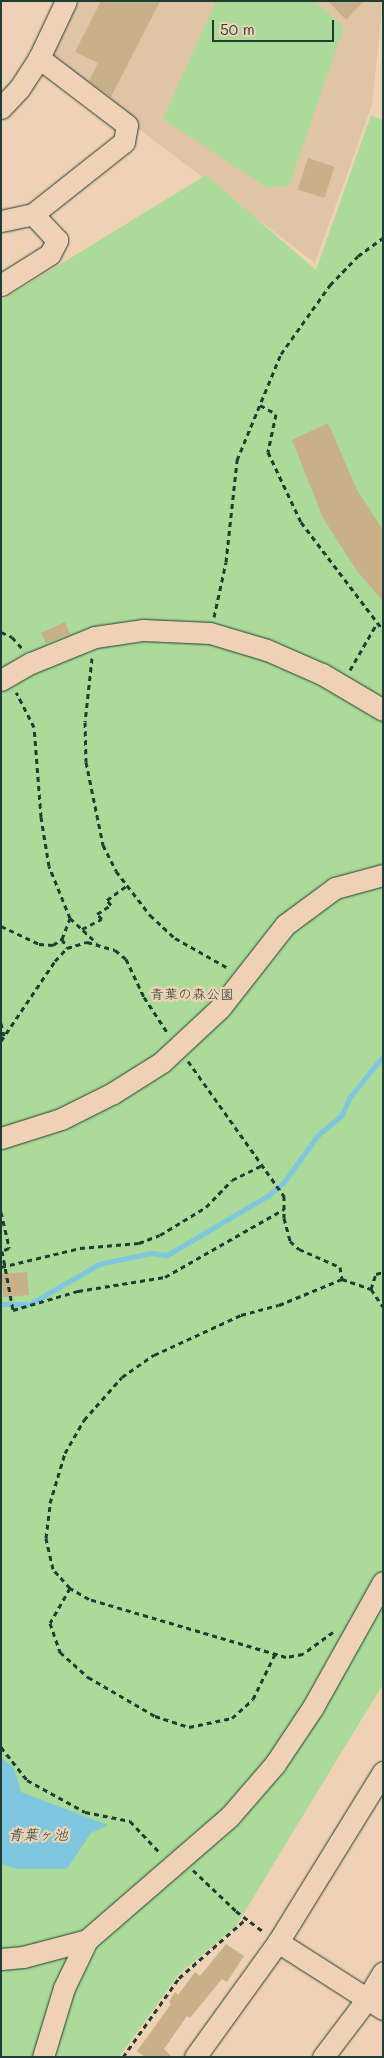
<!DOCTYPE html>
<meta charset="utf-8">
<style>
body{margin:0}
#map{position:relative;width:384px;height:2058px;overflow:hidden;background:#efd2b5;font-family:Mali,"Klee One",sans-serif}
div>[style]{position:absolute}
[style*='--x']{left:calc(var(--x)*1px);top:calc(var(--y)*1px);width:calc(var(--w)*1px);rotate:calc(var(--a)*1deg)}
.built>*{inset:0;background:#dfc5a6}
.green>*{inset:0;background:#abda99}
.water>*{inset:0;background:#7ec7df}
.stream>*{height:5px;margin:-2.5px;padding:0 2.5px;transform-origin:2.5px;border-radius:2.5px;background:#7ec7df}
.building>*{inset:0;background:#c8b088;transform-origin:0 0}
.path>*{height:3px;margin-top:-1.5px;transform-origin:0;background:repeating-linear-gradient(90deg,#1f3d34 0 5px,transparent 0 9px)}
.roads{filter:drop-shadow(0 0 1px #1f3d34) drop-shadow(0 0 1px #1f3d34)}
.minor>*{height:21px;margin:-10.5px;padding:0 10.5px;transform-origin:10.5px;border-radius:10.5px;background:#efd2b5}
span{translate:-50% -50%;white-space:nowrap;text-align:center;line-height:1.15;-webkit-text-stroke:4.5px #efd2b5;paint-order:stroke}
.park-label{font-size:14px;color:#264539}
.water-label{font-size:15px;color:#284b45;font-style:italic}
.frame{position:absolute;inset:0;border:2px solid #1f3d34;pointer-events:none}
.scale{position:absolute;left:212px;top:20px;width:122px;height:22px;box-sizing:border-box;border:2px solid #1f3d34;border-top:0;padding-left:6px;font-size:15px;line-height:18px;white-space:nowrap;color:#1f3d34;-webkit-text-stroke:4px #efd2b5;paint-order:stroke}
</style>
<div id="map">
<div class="built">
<i style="clip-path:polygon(80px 1px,383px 1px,372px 105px,315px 263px,127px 120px,52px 57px)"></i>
</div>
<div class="green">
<i style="clip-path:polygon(216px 1px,314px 1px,344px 27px,289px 186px,266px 187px,163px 119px)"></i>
<i style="clip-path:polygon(371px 115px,383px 120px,383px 1684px,236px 1926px,178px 1975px,119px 2057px,1px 2057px,1px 305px,2px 300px,206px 175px,316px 270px)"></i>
</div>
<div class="water">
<i style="clip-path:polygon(1px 1757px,14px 1768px,21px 1792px,108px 1825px,91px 1833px,67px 1869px,18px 1869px,1px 1864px)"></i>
</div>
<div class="stream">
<i style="--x:1;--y:1304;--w:29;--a:0"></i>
<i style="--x:30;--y:1304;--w:80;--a:-30.1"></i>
<i style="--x:99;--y:1264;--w:53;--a:-11.9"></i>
<i style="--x:151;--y:1253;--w:16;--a:7"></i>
<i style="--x:167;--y:1255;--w:118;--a:-30.5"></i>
<i style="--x:269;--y:1195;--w:20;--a:-41"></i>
<i style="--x:284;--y:1182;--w:58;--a:-54.1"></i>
<i style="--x:318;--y:1135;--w:30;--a:-40"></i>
<i style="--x:341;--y:1116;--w:21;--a:-65"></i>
<i style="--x:350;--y:1097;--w:53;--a:-51.2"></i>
</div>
<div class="building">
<i style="clip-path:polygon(101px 1px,160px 1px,111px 97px,89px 81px,98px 63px,75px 52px)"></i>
<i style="clip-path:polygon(328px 1px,364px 1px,346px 20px)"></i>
<i style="left:308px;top:158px;width:28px;height:33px;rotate:18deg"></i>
<i style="clip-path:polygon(328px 423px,357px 490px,383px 530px,383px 601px,357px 571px,323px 518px,292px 440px)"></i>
<i style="clip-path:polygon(65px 622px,70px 634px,46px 643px,41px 633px)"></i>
<i style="left:27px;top:1272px;width:23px;height:26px;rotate:85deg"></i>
<i style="clip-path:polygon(226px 1944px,244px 1956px,227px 1982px,222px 1979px,190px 2018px,187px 2016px,164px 2049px,172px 2057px,145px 2057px,137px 2051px,171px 2004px,169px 2002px,175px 1992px,178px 1995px,195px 1972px,200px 1976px)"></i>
</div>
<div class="path">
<i style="--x:260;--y:405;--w:18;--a:29"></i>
<i style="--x:276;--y:414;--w:39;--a:102"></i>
<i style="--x:268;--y:452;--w:77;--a:64.8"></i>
<i style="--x:301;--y:522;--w:136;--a:52.8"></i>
<i style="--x:214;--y:617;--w:56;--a:-77.7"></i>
<i style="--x:226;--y:562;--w:103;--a:-83.8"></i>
<i style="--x:237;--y:460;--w:115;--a:-67.5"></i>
<i style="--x:281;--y:354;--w:85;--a:-54.6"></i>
<i style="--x:330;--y:285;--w:40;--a:-46"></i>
<i style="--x:358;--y:256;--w:31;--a:-36"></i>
<i style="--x:1;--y:632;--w:12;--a:24"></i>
<i style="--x:12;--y:637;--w:15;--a:48"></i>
<i style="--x:92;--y:658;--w:64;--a:96.2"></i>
<i style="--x:85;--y:722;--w:40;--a:88.6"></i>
<i style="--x:86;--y:762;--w:85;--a:78.4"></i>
<i style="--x:103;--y:845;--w:29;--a:63"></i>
<i style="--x:116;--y:871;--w:56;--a:52.3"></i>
<i style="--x:150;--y:915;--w:34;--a:43"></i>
<i style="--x:175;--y:938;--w:61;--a:29.5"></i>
<i style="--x:350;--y:670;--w:54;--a:-60.1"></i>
<i style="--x:70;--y:918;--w:37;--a:43"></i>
<i style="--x:1;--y:926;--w:42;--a:25.3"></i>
<i style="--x:39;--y:944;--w:14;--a:4"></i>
<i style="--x:53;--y:945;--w:11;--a:-34"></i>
<i style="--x:62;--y:939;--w:22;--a:-69"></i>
<i style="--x:70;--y:918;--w:56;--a:-112"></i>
<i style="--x:49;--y:866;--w:50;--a:-99.3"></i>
<i style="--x:41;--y:817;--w:90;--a:-94.4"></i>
<i style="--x:34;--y:727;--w:39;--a:-117"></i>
<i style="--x:82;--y:929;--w:22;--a:-27"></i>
<i style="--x:102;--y:919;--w:7;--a:-135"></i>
<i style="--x:97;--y:914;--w:17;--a:-33"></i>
<i style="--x:111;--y:905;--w:6;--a:-129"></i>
<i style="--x:107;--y:900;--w:24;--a:-36"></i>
<i style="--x:62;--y:939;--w:10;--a:61"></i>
<i style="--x:1;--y:1023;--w:13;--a:77"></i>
<i style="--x:1;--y:1041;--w:97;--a:-56"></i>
<i style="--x:55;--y:961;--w:18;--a:-47"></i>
<i style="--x:67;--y:948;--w:21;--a:-17"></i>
<i style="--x:87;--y:942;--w:29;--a:16"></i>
<i style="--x:115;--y:950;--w:14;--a:39"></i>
<i style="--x:126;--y:959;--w:42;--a:64.7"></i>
<i style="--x:144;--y:997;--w:42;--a:56.7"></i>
<i style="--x:188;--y:1061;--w:166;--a:54.6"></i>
<i style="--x:284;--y:1196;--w:22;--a:90"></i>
<i style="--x:284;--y:1218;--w:24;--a:75"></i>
<i style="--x:290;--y:1241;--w:12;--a:42"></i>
<i style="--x:299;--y:1249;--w:45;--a:23.7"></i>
<i style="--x:340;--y:1267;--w:12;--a:81"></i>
<i style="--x:1;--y:1212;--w:37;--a:77"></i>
<i style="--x:9;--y:1248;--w:8;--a:157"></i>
<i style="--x:2;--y:1251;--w:60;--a:79.4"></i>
<i style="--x:13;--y:1310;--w:68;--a:-16.3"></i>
<i style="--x:78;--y:1291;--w:88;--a:-9.1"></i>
<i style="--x:165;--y:1277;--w:137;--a:-29.7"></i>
<i style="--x:1;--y:1267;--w:81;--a:-13.5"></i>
<i style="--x:80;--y:1248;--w:59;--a:-4.8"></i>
<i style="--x:139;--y:1243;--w:22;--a:-21"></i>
<i style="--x:160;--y:1235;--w:54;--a:-31.3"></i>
<i style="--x:206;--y:1207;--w:37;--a:-46"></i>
<i style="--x:232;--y:1180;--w:32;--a:-26"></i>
<i style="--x:371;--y:1289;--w:16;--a:-72"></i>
<i style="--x:376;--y:1274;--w:7;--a:-16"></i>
<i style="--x:70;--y:1588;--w:40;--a:119.7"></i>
<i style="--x:50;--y:1623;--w:31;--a:71"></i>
<i style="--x:60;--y:1652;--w:38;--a:42"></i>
<i style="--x:88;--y:1677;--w:78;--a:30.2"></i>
<i style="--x:155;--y:1716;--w:36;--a:18"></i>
<i style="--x:189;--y:1727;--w:44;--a:-11.8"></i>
<i style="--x:232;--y:1718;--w:28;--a:-42"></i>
<i style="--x:253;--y:1699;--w:50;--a:-63.9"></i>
<i style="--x:333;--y:1632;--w:37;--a:144"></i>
<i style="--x:303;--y:1654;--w:17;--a:170"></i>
<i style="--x:286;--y:1657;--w:205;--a:-163.6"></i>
<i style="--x:89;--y:1599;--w:22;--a:-150"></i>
<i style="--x:70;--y:1588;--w:25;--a:-132"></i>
<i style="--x:53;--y:1569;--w:32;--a:-103"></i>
<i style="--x:46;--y:1538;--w:35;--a:-83"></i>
<i style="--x:50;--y:1503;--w:52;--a:-73.3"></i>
<i style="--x:65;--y:1453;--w:38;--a:-60"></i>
<i style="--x:84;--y:1420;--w:57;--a:-48.5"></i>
<i style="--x:122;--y:1377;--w:39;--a:-35"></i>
<i style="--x:154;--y:1355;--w:96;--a:-24.7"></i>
<i style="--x:241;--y:1315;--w:39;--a:-15"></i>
<i style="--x:279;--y:1305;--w:68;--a:-22.4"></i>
<i style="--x:342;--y:1279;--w:31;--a:19"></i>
<i style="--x:371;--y:1289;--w:22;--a:56"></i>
<i style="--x:1;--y:1747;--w:42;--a:51.8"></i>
<i style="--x:27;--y:1780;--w:66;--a:28.9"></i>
<i style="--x:85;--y:1812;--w:46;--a:11.3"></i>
<i style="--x:130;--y:1821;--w:45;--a:46.8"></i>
<i style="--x:193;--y:1870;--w:59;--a:43.6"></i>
<i style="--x:236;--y:1911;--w:34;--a:37"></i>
<i style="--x:123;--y:2057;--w:97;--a:-54.7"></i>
<i style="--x:179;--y:1978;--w:89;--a:-41.4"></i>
</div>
<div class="roads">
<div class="minor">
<i style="--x:1;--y:108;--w:26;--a:-47"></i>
<i style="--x:19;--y:89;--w:37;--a:-57"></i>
<i style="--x:39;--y:58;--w:63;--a:-64.7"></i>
<i style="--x:1;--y:221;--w:33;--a:-12"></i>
<i style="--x:33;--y:214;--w:116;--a:-38.4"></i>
<i style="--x:124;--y:142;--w:17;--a:-80"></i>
<i style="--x:127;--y:125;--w:111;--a:-142.7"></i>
<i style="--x:1;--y:285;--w:58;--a:-32.3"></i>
<i style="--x:50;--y:254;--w:16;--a:-63"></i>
<i style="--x:57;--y:240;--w:35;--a:-133"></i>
<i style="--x:1;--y:680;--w:34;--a:-30"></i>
<i style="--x:31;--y:663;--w:69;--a:-22.1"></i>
<i style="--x:95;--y:637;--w:49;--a:-8.3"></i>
<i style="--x:143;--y:630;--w:67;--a:2.6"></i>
<i style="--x:210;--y:633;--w:59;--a:16.6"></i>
<i style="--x:267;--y:650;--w:60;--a:23.6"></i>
<i style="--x:322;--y:674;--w:71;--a:30.5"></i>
<i style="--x:1;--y:1138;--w:63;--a:-17.6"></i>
<i style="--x:61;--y:1119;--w:58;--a:-26.6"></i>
<i style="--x:113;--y:1093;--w:58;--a:-32.3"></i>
<i style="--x:162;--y:1062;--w:79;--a:-43"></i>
<i style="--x:220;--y:1008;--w:105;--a:-51.9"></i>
<i style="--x:285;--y:925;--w:62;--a:-36.5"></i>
<i style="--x:335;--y:888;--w:50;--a:-15.2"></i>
<i style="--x:278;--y:1942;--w:125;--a:32.5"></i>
<i style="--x:1;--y:1959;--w:22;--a:-5"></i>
<i style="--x:23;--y:1957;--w:66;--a:-14.9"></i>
<i style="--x:87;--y:1940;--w:189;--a:-40.9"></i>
<i style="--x:230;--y:1816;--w:69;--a:-49.1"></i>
<i style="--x:275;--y:1764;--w:69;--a:-56.3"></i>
<i style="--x:313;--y:1707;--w:143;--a:-60.8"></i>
<i style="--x:43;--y:2057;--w:72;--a:-73.1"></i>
<i style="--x:64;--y:1988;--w:53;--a:-64.4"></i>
<i style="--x:195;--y:2057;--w:142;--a:-54.2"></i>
<i style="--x:278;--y:1942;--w:200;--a:-58.3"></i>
<i style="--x:323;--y:2057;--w:73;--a:-52.8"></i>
<i style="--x:367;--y:1999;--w:31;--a:-59"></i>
</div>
</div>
<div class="park-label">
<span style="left:192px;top:994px">青葉の森公園</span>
</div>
<div class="water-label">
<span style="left:38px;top:1835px">青葉ヶ池</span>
</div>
<div class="frame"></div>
<div class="scale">50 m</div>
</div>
